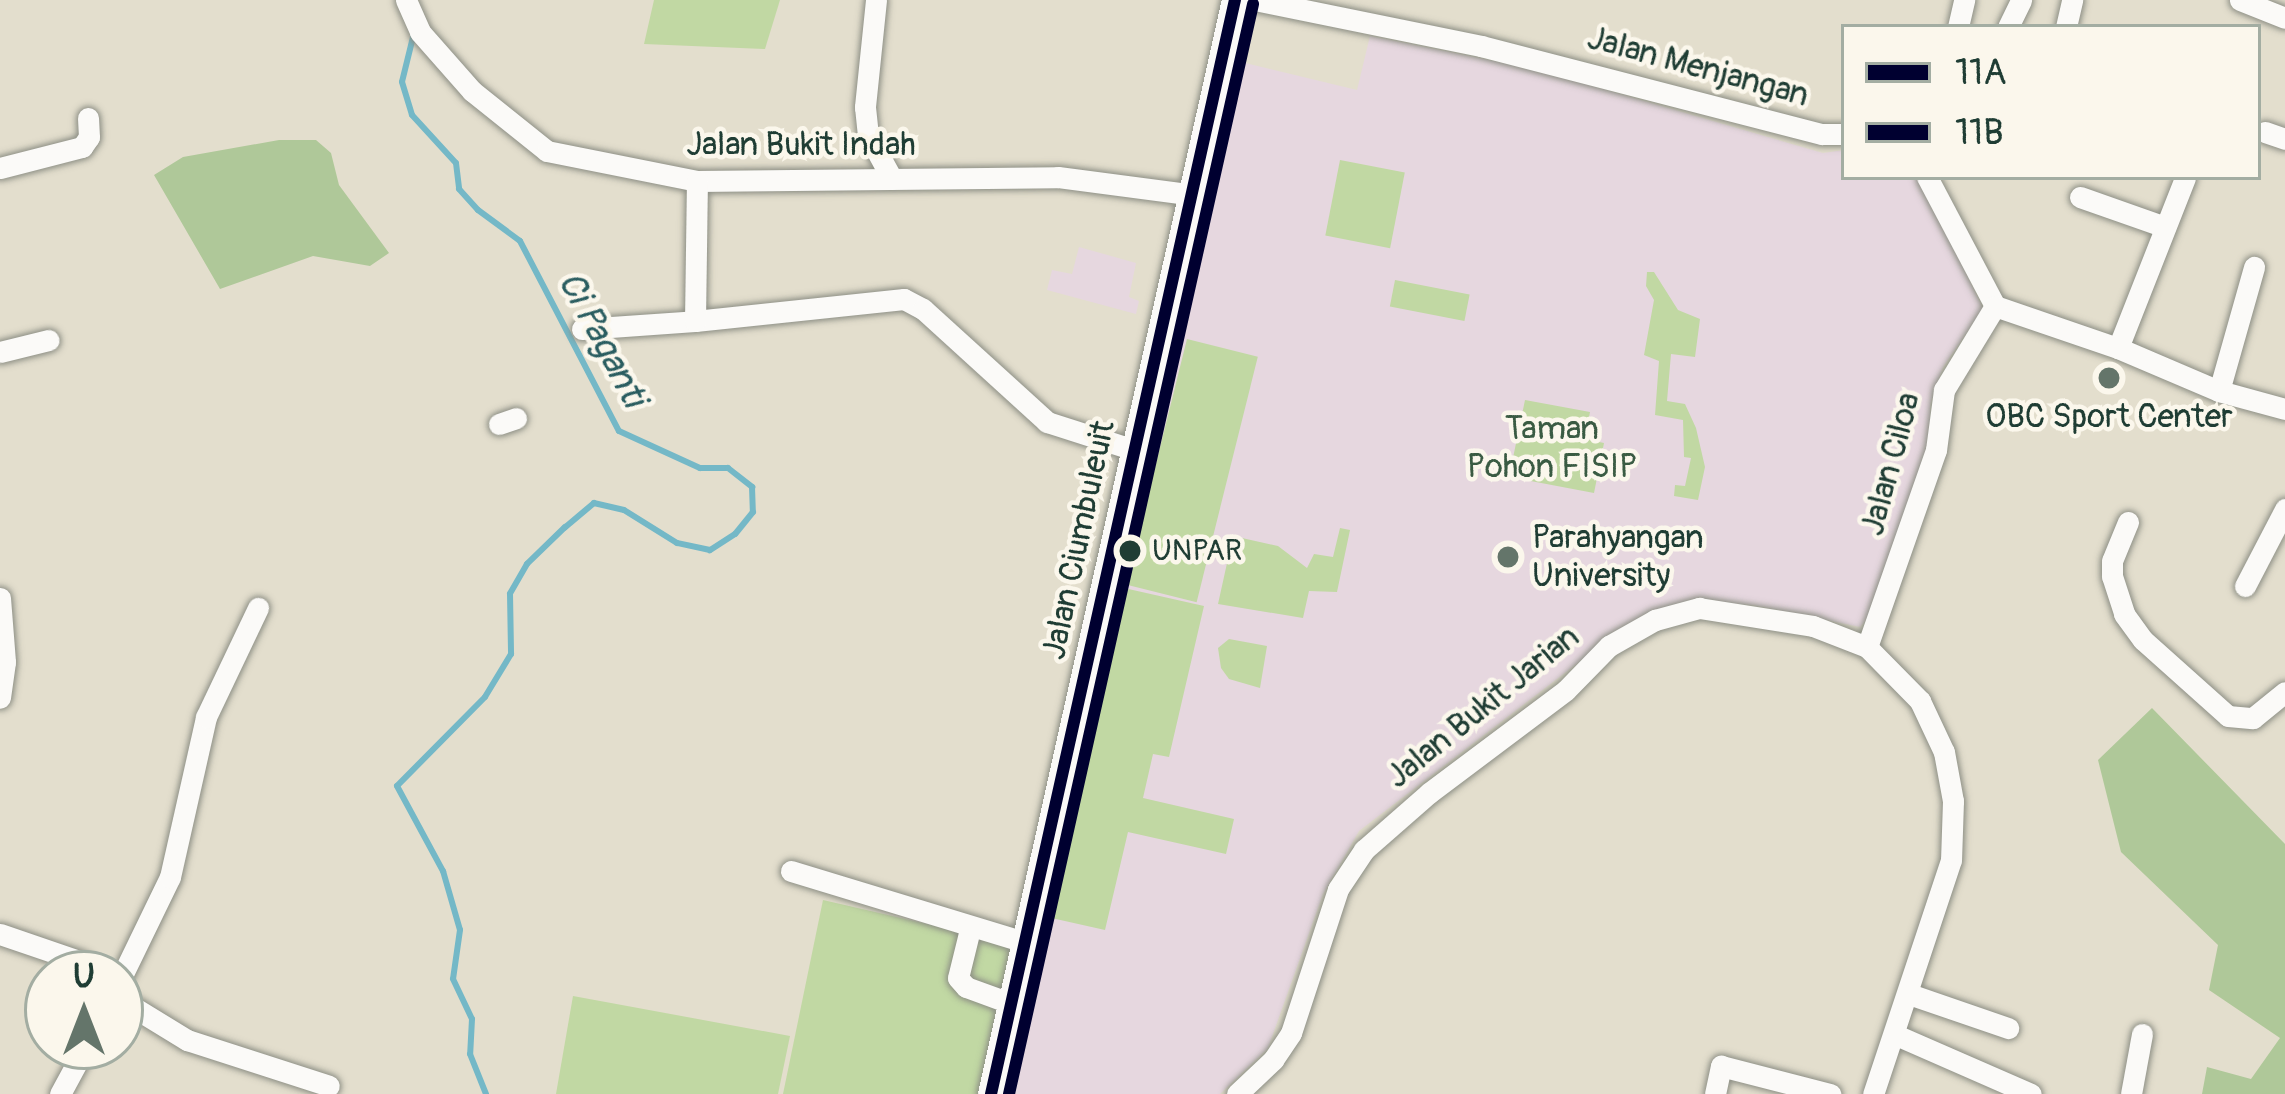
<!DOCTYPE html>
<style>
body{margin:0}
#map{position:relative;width:2285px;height:1094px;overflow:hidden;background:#e3decd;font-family:Pangolin,sans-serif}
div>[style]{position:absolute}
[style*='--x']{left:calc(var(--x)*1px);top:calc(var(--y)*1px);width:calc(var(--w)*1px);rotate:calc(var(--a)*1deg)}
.built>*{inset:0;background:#e6d7df}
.green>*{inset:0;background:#c1d8a3;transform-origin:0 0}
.forest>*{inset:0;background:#afc899}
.stream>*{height:6px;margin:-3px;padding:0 3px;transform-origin:3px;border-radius:3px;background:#74b8c7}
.roads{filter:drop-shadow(0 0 3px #8d8f85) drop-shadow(0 0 3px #8d8f85)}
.minor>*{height:21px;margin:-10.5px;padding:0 10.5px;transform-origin:10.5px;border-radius:10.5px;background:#fbfaf8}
.major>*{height:27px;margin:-13.5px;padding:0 13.5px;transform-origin:13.5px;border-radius:13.5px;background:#fbfaf8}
.bus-1>*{height:12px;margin:-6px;padding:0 6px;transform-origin:6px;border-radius:6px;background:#000030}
.bus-2>*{height:12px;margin:-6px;padding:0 6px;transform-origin:6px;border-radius:6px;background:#000030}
.dots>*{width:33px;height:33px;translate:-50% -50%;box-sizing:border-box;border:6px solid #fbf7ec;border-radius:50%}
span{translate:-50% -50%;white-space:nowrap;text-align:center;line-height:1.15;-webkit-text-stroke:9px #fbf7ec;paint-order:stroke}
.bus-label{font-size:30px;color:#1f3d34}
.left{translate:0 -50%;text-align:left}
.street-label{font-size:33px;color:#1f3d34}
.poi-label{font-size:33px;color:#1f3d34}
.park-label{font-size:33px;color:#3a5b43}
.water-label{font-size:36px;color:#2a5d60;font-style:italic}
.legend{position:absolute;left:1841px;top:24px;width:420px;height:156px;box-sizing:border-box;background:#fbf7ec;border:3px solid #a3ada2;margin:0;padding:15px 21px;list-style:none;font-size:36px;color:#1f3d34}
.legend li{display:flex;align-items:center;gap:24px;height:60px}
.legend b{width:60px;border:3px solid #a3ada2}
.north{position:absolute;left:24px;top:950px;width:120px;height:120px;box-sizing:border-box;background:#fbf7ec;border:3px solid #a3ada2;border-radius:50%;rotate:0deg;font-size:33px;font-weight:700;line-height:48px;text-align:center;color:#1f3d34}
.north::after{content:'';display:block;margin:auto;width:42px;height:54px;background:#64756a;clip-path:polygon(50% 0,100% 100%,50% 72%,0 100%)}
</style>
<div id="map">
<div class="built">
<i style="clip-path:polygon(1370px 36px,1534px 69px,1823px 153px,1844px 150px,1844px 177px,1921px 177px,1983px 309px,1943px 367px,1930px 404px,1930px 448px,1872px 613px,1860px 627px,1754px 605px,1692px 602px,1609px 639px,1359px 831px,1323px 894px,1268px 1048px,1220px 1094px,997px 1094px,1237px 61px,1357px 90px)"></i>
<i style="clip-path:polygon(1079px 247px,1136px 263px,1129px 297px,1139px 301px,1136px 314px,1047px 290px,1052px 270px,1072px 274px)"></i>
</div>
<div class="green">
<i style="clip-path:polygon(654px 0,780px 0,765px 49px,644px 44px)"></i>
<i style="left:1340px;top:160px;width:66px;height:77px;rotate:11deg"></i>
<i style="clip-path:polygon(1647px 272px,1654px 272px,1678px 310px,1700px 319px,1695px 357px,1671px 354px,1667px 401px,1685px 404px,1696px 428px,1705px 467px,1698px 500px,1674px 496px,1675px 485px,1685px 486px,1691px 458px,1684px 457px,1683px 420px,1655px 415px,1659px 361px,1644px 355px,1654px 300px,1646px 286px)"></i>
<i style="left:1395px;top:280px;width:76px;height:27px;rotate:11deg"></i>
<i style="left:1187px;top:339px;width:73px;height:253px;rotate:14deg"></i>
<i style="clip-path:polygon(1525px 400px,1590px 412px,1585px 439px,1604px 443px,1594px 493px,1509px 477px)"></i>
<i style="clip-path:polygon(1340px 528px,1350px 530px,1337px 592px,1309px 591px,1303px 618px,1218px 604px,1233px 536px,1278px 546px,1307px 568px,1314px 554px,1333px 557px)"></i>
<i style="clip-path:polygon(1124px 588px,1204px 606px,1169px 757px,1153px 754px,1143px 798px,1234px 819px,1226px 854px,1128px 832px,1105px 930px,1047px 917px)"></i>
<i style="clip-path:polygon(1229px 639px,1267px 646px,1260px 688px,1229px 679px,1221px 668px,1218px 648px)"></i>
<i style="clip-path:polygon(823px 900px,1018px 945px,986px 1094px,783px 1094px)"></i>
<i style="clip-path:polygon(573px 996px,790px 1036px,778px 1094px,556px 1094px)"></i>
</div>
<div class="forest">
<i style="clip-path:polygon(279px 140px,316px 140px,331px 153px,339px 185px,389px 253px,370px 266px,313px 256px,220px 289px,154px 175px,183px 157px)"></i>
<i style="clip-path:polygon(2152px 708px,2285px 844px,2285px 1094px,2202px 1094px,2207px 1067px,2251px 1079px,2280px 1038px,2209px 990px,2218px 945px,2121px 852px,2098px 760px)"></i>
</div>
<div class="stream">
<i style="--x:414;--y:33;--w:50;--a:103.8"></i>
<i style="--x:402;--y:82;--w:34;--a:73"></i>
<i style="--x:412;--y:115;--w:65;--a:47.5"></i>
<i style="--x:456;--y:163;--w:26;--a:83"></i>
<i style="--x:459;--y:189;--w:28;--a:48"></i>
<i style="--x:478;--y:210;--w:52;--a:36.4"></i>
<i style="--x:520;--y:241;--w:214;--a:62.5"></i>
<i style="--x:619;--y:431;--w:89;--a:24.6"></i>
<i style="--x:700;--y:468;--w:28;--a:0"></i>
<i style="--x:728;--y:468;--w:31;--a:38"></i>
<i style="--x:752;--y:487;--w:25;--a:88"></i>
<i style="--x:753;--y:512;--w:28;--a:129"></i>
<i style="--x:735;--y:534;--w:30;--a:147"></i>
<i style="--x:710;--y:550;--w:34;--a:-168"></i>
<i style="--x:677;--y:543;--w:62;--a:-148.1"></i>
<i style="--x:624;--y:510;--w:31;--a:-167"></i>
<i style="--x:594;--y:503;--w:38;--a:140"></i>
<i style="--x:565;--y:527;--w:53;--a:135.8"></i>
<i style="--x:527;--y:564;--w:34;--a:120"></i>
<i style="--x:510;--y:594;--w:60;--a:89"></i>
<i style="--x:511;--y:654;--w:50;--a:121.2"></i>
<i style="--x:485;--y:697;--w:125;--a:134.7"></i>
<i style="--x:397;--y:786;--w:97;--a:61.6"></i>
<i style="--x:443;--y:871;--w:61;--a:73.9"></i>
<i style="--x:460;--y:930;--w:49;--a:98.1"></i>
<i style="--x:453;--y:979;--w:44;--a:64.6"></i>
<i style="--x:472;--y:1019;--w:35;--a:93"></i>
<i style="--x:470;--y:1054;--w:43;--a:68.2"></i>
</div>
<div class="roads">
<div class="minor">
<i style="--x:406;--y:0;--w:35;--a:66"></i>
<i style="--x:420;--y:32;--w:79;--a:48.6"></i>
<i style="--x:472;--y:91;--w:96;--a:38.7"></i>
<i style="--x:547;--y:151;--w:153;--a:11.3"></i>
<i style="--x:697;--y:181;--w:361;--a:-0.6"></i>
<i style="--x:1058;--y:177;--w:138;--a:7.5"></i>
<i style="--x:876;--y:0;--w:108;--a:95.9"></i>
<i style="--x:865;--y:107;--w:28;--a:84"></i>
<i style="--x:868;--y:135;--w:50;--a:61.4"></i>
<i style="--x:1255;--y:0;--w:231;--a:11.5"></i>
<i style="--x:1481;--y:46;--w:352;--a:14.5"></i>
<i style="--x:1822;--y:134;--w:22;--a:0"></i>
<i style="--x:2240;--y:0;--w:48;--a:21.8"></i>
<i style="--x:1958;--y:27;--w:28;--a:-77"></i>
<i style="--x:2008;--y:27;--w:30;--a:-64"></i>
<i style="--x:2066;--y:27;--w:28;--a:-77"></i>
<i style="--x:2265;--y:132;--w:21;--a:19"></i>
<i style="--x:0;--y:168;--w:85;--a:-14.4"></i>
<i style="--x:82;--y:147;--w:12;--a:-55"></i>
<i style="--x:89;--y:137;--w:19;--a:-93"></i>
<i style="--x:1927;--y:177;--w:146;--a:62.2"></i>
<i style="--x:1995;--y:306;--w:130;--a:18.9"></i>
<i style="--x:2118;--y:348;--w:110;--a:23.1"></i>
<i style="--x:2219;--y:391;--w:68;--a:15.3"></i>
<i style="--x:2080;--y:197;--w:90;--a:19.4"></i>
<i style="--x:695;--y:321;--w:210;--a:-6"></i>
<i style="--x:904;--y:299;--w:21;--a:28"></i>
<i style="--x:923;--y:309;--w:168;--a:42.3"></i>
<i style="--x:1047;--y:422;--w:92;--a:17.7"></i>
<i style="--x:582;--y:329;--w:113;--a:-4"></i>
<i style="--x:695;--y:321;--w:140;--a:-89.2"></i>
<i style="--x:2118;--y:348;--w:183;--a:-68.5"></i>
<i style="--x:0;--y:352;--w:50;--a:-13.8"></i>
<i style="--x:2219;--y:391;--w:129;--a:-74.2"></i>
<i style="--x:499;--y:424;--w:18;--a:-19"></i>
<i style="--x:2128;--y:522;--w:42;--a:112.3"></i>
<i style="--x:2112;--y:561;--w:15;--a:90"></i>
<i style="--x:2112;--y:576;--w:40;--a:72"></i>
<i style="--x:2124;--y:614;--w:32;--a:54"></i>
<i style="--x:2143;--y:640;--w:114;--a:41.8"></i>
<i style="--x:2228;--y:716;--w:25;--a:5"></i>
<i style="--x:2253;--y:718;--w:41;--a:-39.1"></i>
<i style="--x:2245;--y:586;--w:87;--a:-62.5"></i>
<i style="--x:0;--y:598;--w:64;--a:85.5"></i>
<i style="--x:5;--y:662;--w:36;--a:98"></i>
<i style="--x:1867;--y:647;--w:209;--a:-70.7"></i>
<i style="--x:1936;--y:450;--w:61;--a:-82.4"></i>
<i style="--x:1944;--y:390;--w:98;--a:-58.7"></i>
<i style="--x:791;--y:871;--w:244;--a:16.9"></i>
<i style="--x:970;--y:929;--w:50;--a:103.8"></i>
<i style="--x:958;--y:978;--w:12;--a:48"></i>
<i style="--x:966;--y:987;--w:47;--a:20"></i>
<i style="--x:0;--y:934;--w:87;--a:18.9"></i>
<i style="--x:120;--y:980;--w:114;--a:-64.1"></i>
<i style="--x:170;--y:877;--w:164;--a:-77.3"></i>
<i style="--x:206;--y:717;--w:121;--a:-64.5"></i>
<i style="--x:1909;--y:994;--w:105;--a:19"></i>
<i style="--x:120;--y:999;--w:79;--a:31.5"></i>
<i style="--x:187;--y:1040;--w:149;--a:17.9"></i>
<i style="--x:1896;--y:1035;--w:147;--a:23.6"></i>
<i style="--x:60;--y:1094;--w:55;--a:-61.6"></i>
<i style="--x:1237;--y:1094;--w:50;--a:-43.4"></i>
<i style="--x:1273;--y:1060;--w:32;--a:-56"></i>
<i style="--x:1291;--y:1033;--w:151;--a:-71.9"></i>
<i style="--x:1338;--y:889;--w:47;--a:-56.3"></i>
<i style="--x:1364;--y:850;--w:86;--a:-41.2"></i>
<i style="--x:1429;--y:793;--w:171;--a:-36.9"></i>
<i style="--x:1566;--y:690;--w:62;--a:-45.7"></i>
<i style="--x:1609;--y:646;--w:53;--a:-29.5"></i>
<i style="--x:1655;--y:620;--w:46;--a:-15.3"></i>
<i style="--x:1699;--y:608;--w:115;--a:9"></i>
<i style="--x:1813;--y:626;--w:58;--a:21.3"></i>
<i style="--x:1867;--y:647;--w:76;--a:45.5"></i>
<i style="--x:1920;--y:701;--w:56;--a:64.8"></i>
<i style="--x:1944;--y:752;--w:50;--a:79.6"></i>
<i style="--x:1953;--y:801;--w:59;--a:91.9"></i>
<i style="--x:1951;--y:860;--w:247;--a:108.4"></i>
<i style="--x:1715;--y:1094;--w:29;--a:-78"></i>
<i style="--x:1721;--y:1066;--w:113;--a:14.4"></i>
<i style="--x:2131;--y:1094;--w:61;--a:-79.6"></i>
</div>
<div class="major">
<i style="--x:991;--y:1094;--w:1121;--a:-77.43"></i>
</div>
</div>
<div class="bus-1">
<i style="--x:991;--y:1094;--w:1121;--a:-77.43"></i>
</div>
<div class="bus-2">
<i style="--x:1009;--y:1094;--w:1117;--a:-77.38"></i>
</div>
<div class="dots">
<i style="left:2109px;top:378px;background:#64756a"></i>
<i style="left:1130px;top:551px;background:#1f3d34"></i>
<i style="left:1508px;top:557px;background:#64756a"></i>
</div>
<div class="bus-label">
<span class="left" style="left:1152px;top:551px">UNPAR</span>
</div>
<div class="street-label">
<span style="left:1698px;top:67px;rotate:15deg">Jalan Menjangan</span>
<span style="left:801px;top:145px">Jalan Bukit Indah</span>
<span style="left:1891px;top:464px;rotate:-75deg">Jalan Ciloa</span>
<span style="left:1079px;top:540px;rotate:-78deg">Jalan Ciumbuleuit</span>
<span style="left:1483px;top:707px;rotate:-39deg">Jalan Bukit Jarian</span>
</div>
<div class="poi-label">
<span style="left:2109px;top:417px">OBC Sport Center</span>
<span class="left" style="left:1532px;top:557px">Parahyangan<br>University</span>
</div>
<div class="park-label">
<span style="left:1552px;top:448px">Taman<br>Pohon FISIP</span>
</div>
<div class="water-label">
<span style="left:602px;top:339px;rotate:62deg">Ci Paganti</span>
</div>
<ul class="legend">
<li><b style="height:15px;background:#000030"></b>11A</li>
<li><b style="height:15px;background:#000030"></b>11B</li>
</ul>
<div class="north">U</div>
</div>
